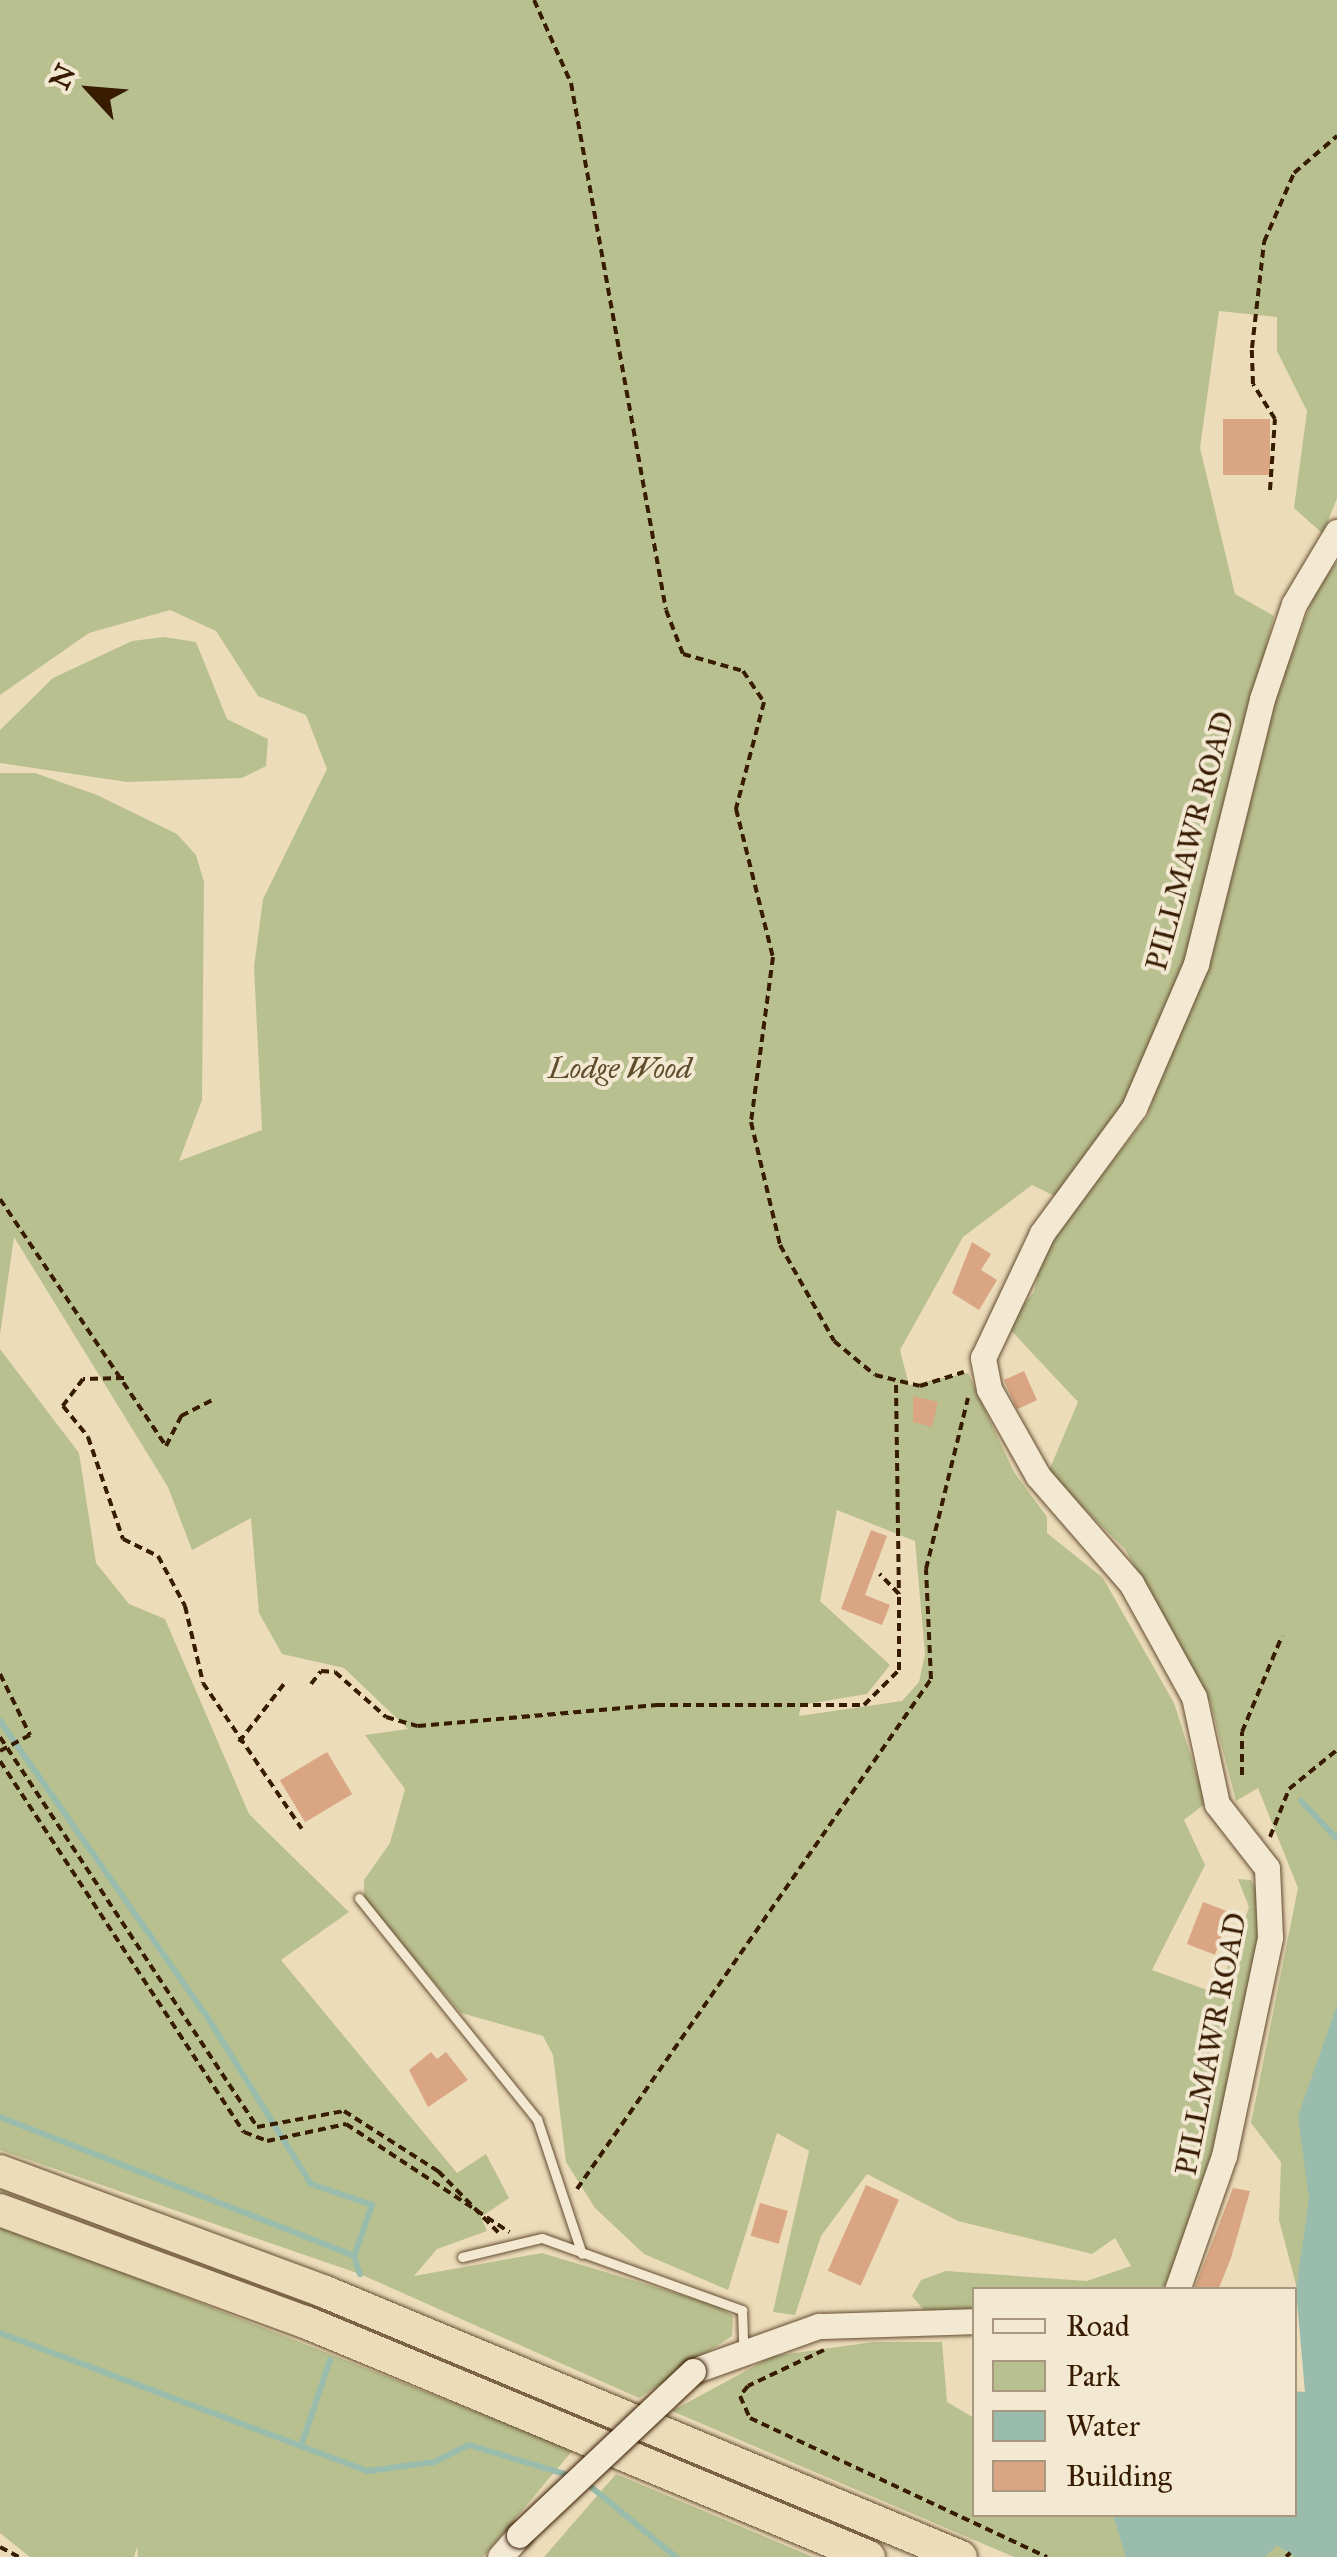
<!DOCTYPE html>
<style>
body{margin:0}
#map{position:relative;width:1337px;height:2557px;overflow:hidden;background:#ecdcba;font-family:"IM FELL Great Primer",serif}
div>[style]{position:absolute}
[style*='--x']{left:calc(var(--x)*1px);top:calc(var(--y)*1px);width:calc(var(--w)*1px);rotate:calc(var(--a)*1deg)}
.green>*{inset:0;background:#b9c08f}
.water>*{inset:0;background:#99bcac}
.stream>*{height:6px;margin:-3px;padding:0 3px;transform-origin:3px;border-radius:3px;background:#99bcac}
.building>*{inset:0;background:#d9a582;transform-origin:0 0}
.path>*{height:4px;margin-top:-2px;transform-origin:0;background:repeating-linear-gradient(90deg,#381c02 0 8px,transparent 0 13px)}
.roads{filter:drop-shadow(0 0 2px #654c30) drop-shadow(0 0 2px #654c30)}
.lane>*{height:9px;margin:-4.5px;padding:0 4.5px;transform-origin:4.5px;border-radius:4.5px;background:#f3e8d2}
.secondary>*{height:25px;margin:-12.5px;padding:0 12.5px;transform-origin:12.5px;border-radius:12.5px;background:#f3e8d2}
.highway>*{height:32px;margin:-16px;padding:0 16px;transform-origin:16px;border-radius:16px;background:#ecdcba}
.bridges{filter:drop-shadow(0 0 2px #381c02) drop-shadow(0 0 2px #381c02)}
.secondary-bridge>*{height:25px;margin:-12.5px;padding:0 12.5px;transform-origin:12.5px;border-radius:12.5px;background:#f3e8d2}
span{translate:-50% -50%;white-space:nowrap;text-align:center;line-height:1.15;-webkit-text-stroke:8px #f3e8d2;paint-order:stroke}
.street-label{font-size:30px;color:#381c02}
.park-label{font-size:30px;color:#5f4d2c;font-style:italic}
.legend{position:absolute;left:972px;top:2287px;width:325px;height:230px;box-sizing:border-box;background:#f3e8d2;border:2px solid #a8967f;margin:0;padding:12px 18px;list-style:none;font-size:30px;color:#381c02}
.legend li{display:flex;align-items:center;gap:20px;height:50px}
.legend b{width:50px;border:2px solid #a8967f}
.north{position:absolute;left:40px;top:40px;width:100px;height:100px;-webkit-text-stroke:8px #f3e8d2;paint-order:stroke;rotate:296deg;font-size:28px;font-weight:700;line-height:40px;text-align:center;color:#381c02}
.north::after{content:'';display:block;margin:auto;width:35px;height:45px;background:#381c02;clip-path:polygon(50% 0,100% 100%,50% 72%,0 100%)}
</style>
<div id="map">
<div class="green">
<i style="clip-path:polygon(evenodd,0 0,1337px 0,1337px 498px,1323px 534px,1294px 508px,1307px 411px,1277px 351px,1277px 317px,1219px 311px,1200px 448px,1235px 594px,1274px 616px,1183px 970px,1118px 1116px,1059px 1198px,1032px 1185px,963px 1237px,900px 1350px,909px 1385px,968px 1373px,1014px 1472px,1047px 1517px,1047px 1533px,1103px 1578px,1174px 1703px,1206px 1803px,1184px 1820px,1205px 1865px,1152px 1970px,1218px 1994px,1249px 1907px,1238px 1879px,1251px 1880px,1265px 1906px,1201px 2208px,1163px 2289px,974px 2290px,974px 2314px,929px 2316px,912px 2296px,921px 2280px,946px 2271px,1087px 2281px,1131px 2266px,1115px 2238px,1092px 2254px,958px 2221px,867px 2174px,821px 2236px,795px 2315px,773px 2312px,809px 2151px,777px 2133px,728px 2290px,644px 2254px,595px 2208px,566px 2162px,553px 2055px,543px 2036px,461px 2013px,364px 1900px,364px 1880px,390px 1843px,405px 1789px,365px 1735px,408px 1729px,344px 1668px,282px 1654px,259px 1613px,251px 1518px,192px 1550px,168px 1487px,14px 1237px,0 1335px,0 773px,35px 773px,97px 795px,177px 834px,196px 855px,204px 882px,202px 1100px,179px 1161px,262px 1130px,254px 967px,263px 899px,327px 769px,306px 715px,258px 696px,216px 631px,170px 610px,89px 633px,0 695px,0 0,837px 1510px,915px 1541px,925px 1654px,919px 1682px,902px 1701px,799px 1716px,801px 1705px,867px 1694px,890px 1665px,820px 1601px,837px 1510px)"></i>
<i style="clip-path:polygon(1337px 562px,1337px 2272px,1332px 2411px,1295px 2419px,1295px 2391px,1305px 2392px,1304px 2315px,1279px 2220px,1281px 2162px,1251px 2123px,1298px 1888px,1258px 1788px,1236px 1801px,1210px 1701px,1125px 1549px,1048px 1473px,1078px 1402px,1006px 1325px,1034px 1292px,1044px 1247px,1148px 1116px,1277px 692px,1317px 588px)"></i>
<i style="clip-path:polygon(164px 637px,196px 642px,227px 719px,268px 739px,266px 766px,242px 778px,127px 782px,0 763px,0 730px,53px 678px,132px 641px)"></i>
<i style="clip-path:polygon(0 1349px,79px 1453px,96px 1563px,129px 1604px,165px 1619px,249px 1814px,349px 1912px,281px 1960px,457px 2173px,486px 2154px,509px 2198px,481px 2217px,487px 2231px,437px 2249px,414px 2276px,542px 2253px,715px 2305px,733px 2316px,732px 2336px,639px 2398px,360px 2274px,0 2150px)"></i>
<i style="clip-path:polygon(0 2227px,122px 2272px,573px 2450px,483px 2557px,138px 2557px,137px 2547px,134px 2557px,30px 2557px,0 2533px)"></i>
<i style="clip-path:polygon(874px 2342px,942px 2342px,947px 2402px,974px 2418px,974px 2514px,1319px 2516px,1284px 2550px,1295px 2557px,1014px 2557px,672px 2411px,773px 2356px)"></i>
<i style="clip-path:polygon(616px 2474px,813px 2557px,544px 2557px)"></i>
</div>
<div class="water">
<i style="clip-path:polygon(1337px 2005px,1337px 2557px,1295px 2557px,1277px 2545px,1265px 2557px,1126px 2557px,1113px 2515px,1294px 2514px,1295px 2392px,1305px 2392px,1296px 2290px,1309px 2199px,1298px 2116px)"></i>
</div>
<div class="stream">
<i style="--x:0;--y:1721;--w:363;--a:55"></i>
<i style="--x:208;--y:2018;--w:195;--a:58.2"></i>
<i style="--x:311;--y:2184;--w:65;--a:19"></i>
<i style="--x:372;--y:2205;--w:54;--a:109.4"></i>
<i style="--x:354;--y:2256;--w:19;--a:72"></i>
<i style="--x:1301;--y:1801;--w:52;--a:46.5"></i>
<i style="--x:0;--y:2117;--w:380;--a:21.4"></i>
<i style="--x:0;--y:2333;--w:393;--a:20.6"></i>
<i style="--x:368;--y:2471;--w:67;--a:-7.8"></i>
<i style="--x:434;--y:2462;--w:39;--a:-26"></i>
<i style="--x:469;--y:2445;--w:110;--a:16.9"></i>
<i style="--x:301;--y:2446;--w:91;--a:-71.4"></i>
<i style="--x:585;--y:2482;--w:118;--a:39.5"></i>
</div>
<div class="building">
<i style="left:1223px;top:419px;width:47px;height:56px"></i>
<i style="clip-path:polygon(972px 1242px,991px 1254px,981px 1270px,997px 1280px,979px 1310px,952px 1293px)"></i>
<i style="left:1024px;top:1371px;width:32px;height:22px;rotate:66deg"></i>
<i style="clip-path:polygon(913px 1396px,938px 1402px,932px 1427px,913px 1422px)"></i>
<i style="clip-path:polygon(871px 1530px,887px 1536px,865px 1595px,890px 1605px,882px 1625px,841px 1609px)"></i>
<i style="left:327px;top:1752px;width:49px;height:55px;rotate:59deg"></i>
<i style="left:1203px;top:1902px;width:30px;height:45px;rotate:21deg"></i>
<i style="clip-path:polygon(431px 2052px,437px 2059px,446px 2052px,468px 2080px,428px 2107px,409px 2070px)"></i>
<i style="left:866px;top:2185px;width:36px;height:94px;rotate:24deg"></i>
<i style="clip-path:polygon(1233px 2188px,1250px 2191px,1231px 2258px,1218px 2290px,1194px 2290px)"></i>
<i style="left:760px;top:2203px;width:29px;height:34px;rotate:16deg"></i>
</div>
<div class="path">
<i style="--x:534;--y:0;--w:91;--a:66"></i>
<i style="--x:571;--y:83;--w:535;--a:79.78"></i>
<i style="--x:666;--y:610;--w:47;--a:68.9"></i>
<i style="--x:683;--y:654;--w:62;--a:15.8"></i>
<i style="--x:743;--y:671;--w:37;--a:56"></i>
<i style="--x:764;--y:702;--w:111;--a:104.7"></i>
<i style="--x:736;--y:809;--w:153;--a:76"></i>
<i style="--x:773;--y:957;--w:166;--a:97.6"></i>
<i style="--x:751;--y:1122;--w:126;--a:76.7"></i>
<i style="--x:780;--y:1245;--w:110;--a:60.6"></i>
<i style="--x:834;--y:1341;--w:53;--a:39.7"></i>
<i style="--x:875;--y:1375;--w:46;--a:13.7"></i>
<i style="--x:920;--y:1386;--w:46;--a:-17.7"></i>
<i style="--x:1270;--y:490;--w:71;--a:-86"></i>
<i style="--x:1275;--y:419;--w:41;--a:-122.2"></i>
<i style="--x:1253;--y:384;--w:36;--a:-92"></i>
<i style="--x:1252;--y:348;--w:107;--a:-83.5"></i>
<i style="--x:1264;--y:242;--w:75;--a:-66.5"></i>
<i style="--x:1294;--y:173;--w:57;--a:-40.7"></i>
<i style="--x:0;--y:1199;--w:298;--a:56.1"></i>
<i style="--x:166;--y:1446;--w:34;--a:-63"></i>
<i style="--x:181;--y:1416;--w:38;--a:-27"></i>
<i style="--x:124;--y:1378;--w:41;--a:178.6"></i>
<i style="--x:83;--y:1379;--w:34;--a:127"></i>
<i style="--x:63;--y:1406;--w:40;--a:51"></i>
<i style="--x:88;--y:1437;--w:108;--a:71.1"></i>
<i style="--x:123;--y:1539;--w:39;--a:26"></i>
<i style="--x:158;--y:1556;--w:57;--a:61.6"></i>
<i style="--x:185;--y:1606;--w:79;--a:76.8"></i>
<i style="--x:203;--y:1683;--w:176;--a:55.9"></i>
<i style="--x:896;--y:1385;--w:209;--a:89.2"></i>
<i style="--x:0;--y:1674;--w:68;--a:63.8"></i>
<i style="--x:30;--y:1735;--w:34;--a:152"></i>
<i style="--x:311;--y:1684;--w:16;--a:-52"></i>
<i style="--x:321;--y:1671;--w:14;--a:4"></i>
<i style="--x:335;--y:1672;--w:68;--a:41.4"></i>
<i style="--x:386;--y:1717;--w:33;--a:16"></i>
<i style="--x:418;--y:1726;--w:240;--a:-5"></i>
<i style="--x:657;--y:1705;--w:207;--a:0"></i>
<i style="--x:864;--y:1705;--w:49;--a:-45"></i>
<i style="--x:899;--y:1670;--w:76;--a:-90"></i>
<i style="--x:899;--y:1594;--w:28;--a:-134"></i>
<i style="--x:0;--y:1737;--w:467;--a:56.6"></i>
<i style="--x:257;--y:2127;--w:88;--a:-10.4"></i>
<i style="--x:344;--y:2111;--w:112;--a:32.6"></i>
<i style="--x:438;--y:2171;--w:87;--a:45.5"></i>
<i style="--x:239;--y:1742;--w:73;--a:-52.2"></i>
<i style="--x:0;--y:1761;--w:444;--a:56.7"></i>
<i style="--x:244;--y:2132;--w:25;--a:21"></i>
<i style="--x:267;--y:2141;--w:81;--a:-12.1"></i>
<i style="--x:346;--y:2124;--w:196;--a:33.5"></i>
<i style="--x:1242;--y:1775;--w:43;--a:-90"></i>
<i style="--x:1242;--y:1732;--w:104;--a:-67.4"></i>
<i style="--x:1270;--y:1837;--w:52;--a:-68.4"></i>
<i style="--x:1289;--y:1789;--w:62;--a:-39.1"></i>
<i style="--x:577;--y:2189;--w:621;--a:-55.23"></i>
<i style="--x:931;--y:1679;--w:110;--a:-92.6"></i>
<i style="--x:926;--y:1569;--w:176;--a:-76.2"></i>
<i style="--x:824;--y:2350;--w:84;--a:154.7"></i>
<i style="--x:748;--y:2386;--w:13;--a:129"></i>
<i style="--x:740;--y:2396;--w:24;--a:66"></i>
<i style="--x:750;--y:2418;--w:328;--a:25.1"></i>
<i style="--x:0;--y:2547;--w:21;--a:28"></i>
<i style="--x:1286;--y:2557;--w:6;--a:-45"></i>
</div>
<div class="roads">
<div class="lane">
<i style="--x:359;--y:1898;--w:284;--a:51.2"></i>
<i style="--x:537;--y:2119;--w:142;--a:71.6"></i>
<i style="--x:462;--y:2257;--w:82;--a:-13.4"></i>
<i style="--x:542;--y:2238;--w:213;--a:19.8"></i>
<i style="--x:742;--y:2310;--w:36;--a:88"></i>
</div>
<div class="secondary">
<i style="--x:1177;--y:2290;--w:142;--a:-70.7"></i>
<i style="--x:1224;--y:2156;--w:224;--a:-78.1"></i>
<i style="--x:1270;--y:1937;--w:69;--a:-92.5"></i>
<i style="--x:1267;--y:1868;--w:81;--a:-128"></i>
<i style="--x:1217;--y:1804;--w:109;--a:-102.1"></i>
<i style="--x:1194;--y:1697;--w:130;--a:-118.9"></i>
<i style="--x:1131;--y:1583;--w:142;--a:-131"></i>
<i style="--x:1038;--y:1476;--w:100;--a:-119.4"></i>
<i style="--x:989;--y:1389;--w:32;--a:-101"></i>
<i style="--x:983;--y:1358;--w:138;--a:-64.7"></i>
<i style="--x:1042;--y:1233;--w:155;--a:-53.6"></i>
<i style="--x:1134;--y:1108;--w:157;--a:-66.7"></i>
<i style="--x:1196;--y:964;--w:273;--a:-76"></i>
<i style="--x:1262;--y:699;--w:100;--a:-71.4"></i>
<i style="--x:1294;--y:604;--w:84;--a:-59.2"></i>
<i style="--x:693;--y:2371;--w:134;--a:-19.7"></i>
<i style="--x:819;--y:2326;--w:155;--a:-1.8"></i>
<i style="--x:500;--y:2557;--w:29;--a:-49"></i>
</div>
<div class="highway">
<i style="--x:0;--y:2171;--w:345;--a:20.4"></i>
<i style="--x:323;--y:2291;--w:691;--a:22.63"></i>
<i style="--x:0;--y:2210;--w:325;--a:20.2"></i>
<i style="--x:305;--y:2322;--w:611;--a:22.62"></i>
</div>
</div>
<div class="bridges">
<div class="secondary-bridge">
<i style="--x:519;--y:2535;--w:239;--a:-43.3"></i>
</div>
</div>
<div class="street-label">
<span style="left:1190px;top:841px;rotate:-75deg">PILLMAWR ROAD</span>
<span style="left:1211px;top:2044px;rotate:-79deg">PILLMAWR ROAD</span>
</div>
<div class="park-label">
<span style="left:620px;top:1068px">Lodge Wood</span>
</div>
<ul class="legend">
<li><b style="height:12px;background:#f3e8d2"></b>Road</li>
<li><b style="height:28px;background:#b9c08f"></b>Park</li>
<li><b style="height:28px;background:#99bcac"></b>Water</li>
<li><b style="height:28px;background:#d9a582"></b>Building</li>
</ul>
<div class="north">N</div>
</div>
